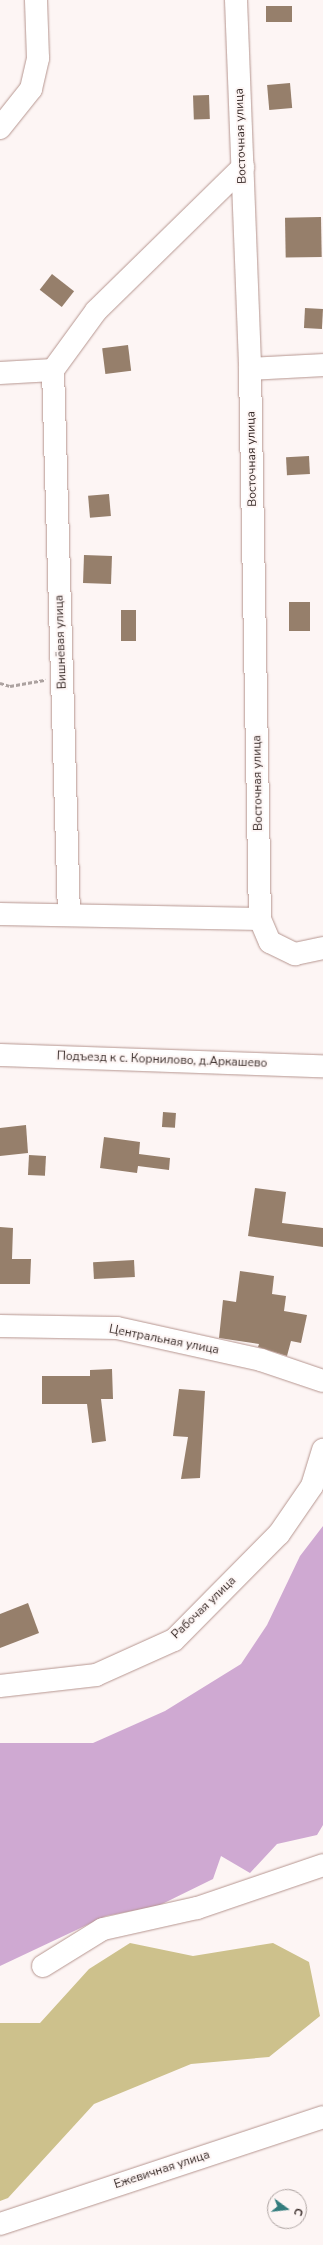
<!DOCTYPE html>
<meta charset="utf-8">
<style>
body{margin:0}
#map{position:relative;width:323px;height:2245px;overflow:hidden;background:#fdf5f4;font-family:"Nunito Sans",sans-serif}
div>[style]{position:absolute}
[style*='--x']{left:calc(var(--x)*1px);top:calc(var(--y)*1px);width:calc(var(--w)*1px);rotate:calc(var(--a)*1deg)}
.forest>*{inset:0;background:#cdc18c}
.water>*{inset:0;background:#cfa9d2}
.building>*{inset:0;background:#967f6b;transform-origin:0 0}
.path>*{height:2.5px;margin-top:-1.25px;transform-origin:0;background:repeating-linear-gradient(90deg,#aca2a0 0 4px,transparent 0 6px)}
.roads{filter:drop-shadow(0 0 1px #b69690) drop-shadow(0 0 1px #b69690)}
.minor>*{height:22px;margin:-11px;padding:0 11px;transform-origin:11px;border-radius:11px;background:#fff}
span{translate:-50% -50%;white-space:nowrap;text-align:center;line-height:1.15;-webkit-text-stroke:3.5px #fdf5f4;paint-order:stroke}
.street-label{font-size:12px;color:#392c29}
.north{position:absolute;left:267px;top:2189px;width:40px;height:40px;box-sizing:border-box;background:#fdf5f4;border:1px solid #afa5a3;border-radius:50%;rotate:105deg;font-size:11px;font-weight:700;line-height:16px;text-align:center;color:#392c29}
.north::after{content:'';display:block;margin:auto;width:14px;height:18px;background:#337c7d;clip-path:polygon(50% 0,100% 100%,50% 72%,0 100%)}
</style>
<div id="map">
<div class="forest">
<i style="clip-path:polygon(130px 1943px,193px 1956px,273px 1943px,309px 1962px,320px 2016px,269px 2057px,191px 2064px,94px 2104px,8px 2198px,0 2201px,0 2023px,40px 2023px,89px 1969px)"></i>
</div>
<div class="water">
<i style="clip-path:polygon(323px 1526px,323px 1825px,317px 1835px,277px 1844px,250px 1873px,221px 1856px,213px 1879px,158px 1906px,106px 1916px,0 1966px,0 1743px,93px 1743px,165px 1711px,241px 1664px,267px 1625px,300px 1556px)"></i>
</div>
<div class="building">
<i style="left:266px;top:6px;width:26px;height:16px"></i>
<i style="left:290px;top:83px;width:25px;height:23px;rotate:85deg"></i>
<i style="left:209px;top:95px;width:24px;height:16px;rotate:88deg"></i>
<i style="left:321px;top:217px;width:40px;height:36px;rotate:89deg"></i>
<i style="left:52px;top:274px;width:28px;height:20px;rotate:38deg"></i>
<i style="left:305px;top:308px;width:18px;height:20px;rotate:3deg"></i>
<i style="left:128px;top:345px;width:26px;height:26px;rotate:83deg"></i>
<i style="left:309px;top:456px;width:18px;height:23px;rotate:87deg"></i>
<i style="left:109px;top:494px;width:22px;height:21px;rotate:85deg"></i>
<i style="left:84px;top:555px;width:28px;height:28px;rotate:2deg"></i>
<i style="left:289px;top:602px;width:21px;height:29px"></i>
<i style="left:121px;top:610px;width:15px;height:31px"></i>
<i style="left:163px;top:1112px;width:13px;height:15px;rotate:4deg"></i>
<i style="clip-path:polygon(26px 1125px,28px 1153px,0 1156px,0 1128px)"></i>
<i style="clip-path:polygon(104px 1137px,140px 1142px,139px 1154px,170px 1158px,169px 1170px,138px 1166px,137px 1173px,100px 1168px)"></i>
<i style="left:29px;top:1155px;width:17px;height:20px;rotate:3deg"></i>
<i style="clip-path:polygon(255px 1188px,286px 1192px,282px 1223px,323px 1228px,323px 1247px,248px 1236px)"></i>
<i style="clip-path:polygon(0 1227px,13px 1228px,12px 1259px,31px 1259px,30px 1284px,0 1284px)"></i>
<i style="left:134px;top:1260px;width:17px;height:41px;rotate:87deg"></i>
<i style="clip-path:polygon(240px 1271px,274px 1276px,272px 1294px,286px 1296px,284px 1311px,307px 1315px,301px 1343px,291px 1341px,287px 1356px,258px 1347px,259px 1344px,219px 1338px,223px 1300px,236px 1302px)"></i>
<i style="clip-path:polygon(112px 1369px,113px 1399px,101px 1399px,106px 1441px,92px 1443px,87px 1404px,42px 1404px,42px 1376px,90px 1376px,90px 1370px)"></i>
<i style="clip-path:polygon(179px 1389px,205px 1391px,200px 1478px,181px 1479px,188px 1437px,173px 1436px)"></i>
<i style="clip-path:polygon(28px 1603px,39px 1633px,0 1648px,0 1614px)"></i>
</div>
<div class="path">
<i style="--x:0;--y:683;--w:10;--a:17"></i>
<i style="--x:10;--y:686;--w:36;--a:-10"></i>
</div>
<div class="roads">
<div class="minor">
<i style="--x:236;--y:0;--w:369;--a:87.8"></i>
<i style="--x:250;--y:369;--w:550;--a:88.96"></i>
<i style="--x:0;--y:128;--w:50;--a:-51.5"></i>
<i style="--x:31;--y:89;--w:32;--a:-77"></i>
<i style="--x:38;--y:58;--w:58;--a:-92"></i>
<i style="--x:250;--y:369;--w:73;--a:-3.1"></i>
<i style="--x:53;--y:370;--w:544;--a:88.32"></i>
<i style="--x:0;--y:373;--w:53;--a:-3.2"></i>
<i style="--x:53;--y:370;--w:73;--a:-53.9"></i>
<i style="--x:96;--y:311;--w:206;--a:-44.4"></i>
<i style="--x:0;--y:914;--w:260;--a:1.1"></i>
<i style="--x:260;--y:919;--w:25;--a:67"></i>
<i style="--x:270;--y:942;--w:28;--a:26"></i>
<i style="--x:295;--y:954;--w:29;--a:-12"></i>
<i style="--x:0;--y:1055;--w:323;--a:2"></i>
<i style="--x:0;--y:1326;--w:117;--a:1"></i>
<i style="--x:117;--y:1328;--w:148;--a:12.5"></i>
<i style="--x:261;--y:1360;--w:65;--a:18.7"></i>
<i style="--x:0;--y:1686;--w:97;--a:-6.5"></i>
<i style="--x:96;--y:1675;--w:85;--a:-24.2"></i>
<i style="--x:174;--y:1640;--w:149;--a:-45.3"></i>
<i style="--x:279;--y:1534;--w:58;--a:-55.5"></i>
<i style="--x:312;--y:1486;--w:38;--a:-73"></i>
<i style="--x:43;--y:1966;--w:70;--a:-31.7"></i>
<i style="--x:103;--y:1929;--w:96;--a:-12.6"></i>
<i style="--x:197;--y:1908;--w:133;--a:-18.8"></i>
<i style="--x:0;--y:2224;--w:340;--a:-18.3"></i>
</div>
</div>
<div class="street-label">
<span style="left:241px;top:136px;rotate:-92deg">Восточная улица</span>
<span style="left:252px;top:459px;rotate:-91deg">Восточная улица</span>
<span style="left:61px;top:642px;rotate:-92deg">Вишнёвая улица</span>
<span style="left:258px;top:783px;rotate:-91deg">Восточная улица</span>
<span style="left:162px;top:1060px;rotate:2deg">Подъезд к с. Корнилово, д.Аркашево</span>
<span style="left:164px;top:1340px;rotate:11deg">Центральная улица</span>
<span style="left:204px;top:1608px;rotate:-44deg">Рабочая улица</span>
<span style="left:162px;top:2170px;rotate:-18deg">Ежевичная улица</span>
</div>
<div class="north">С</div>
</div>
